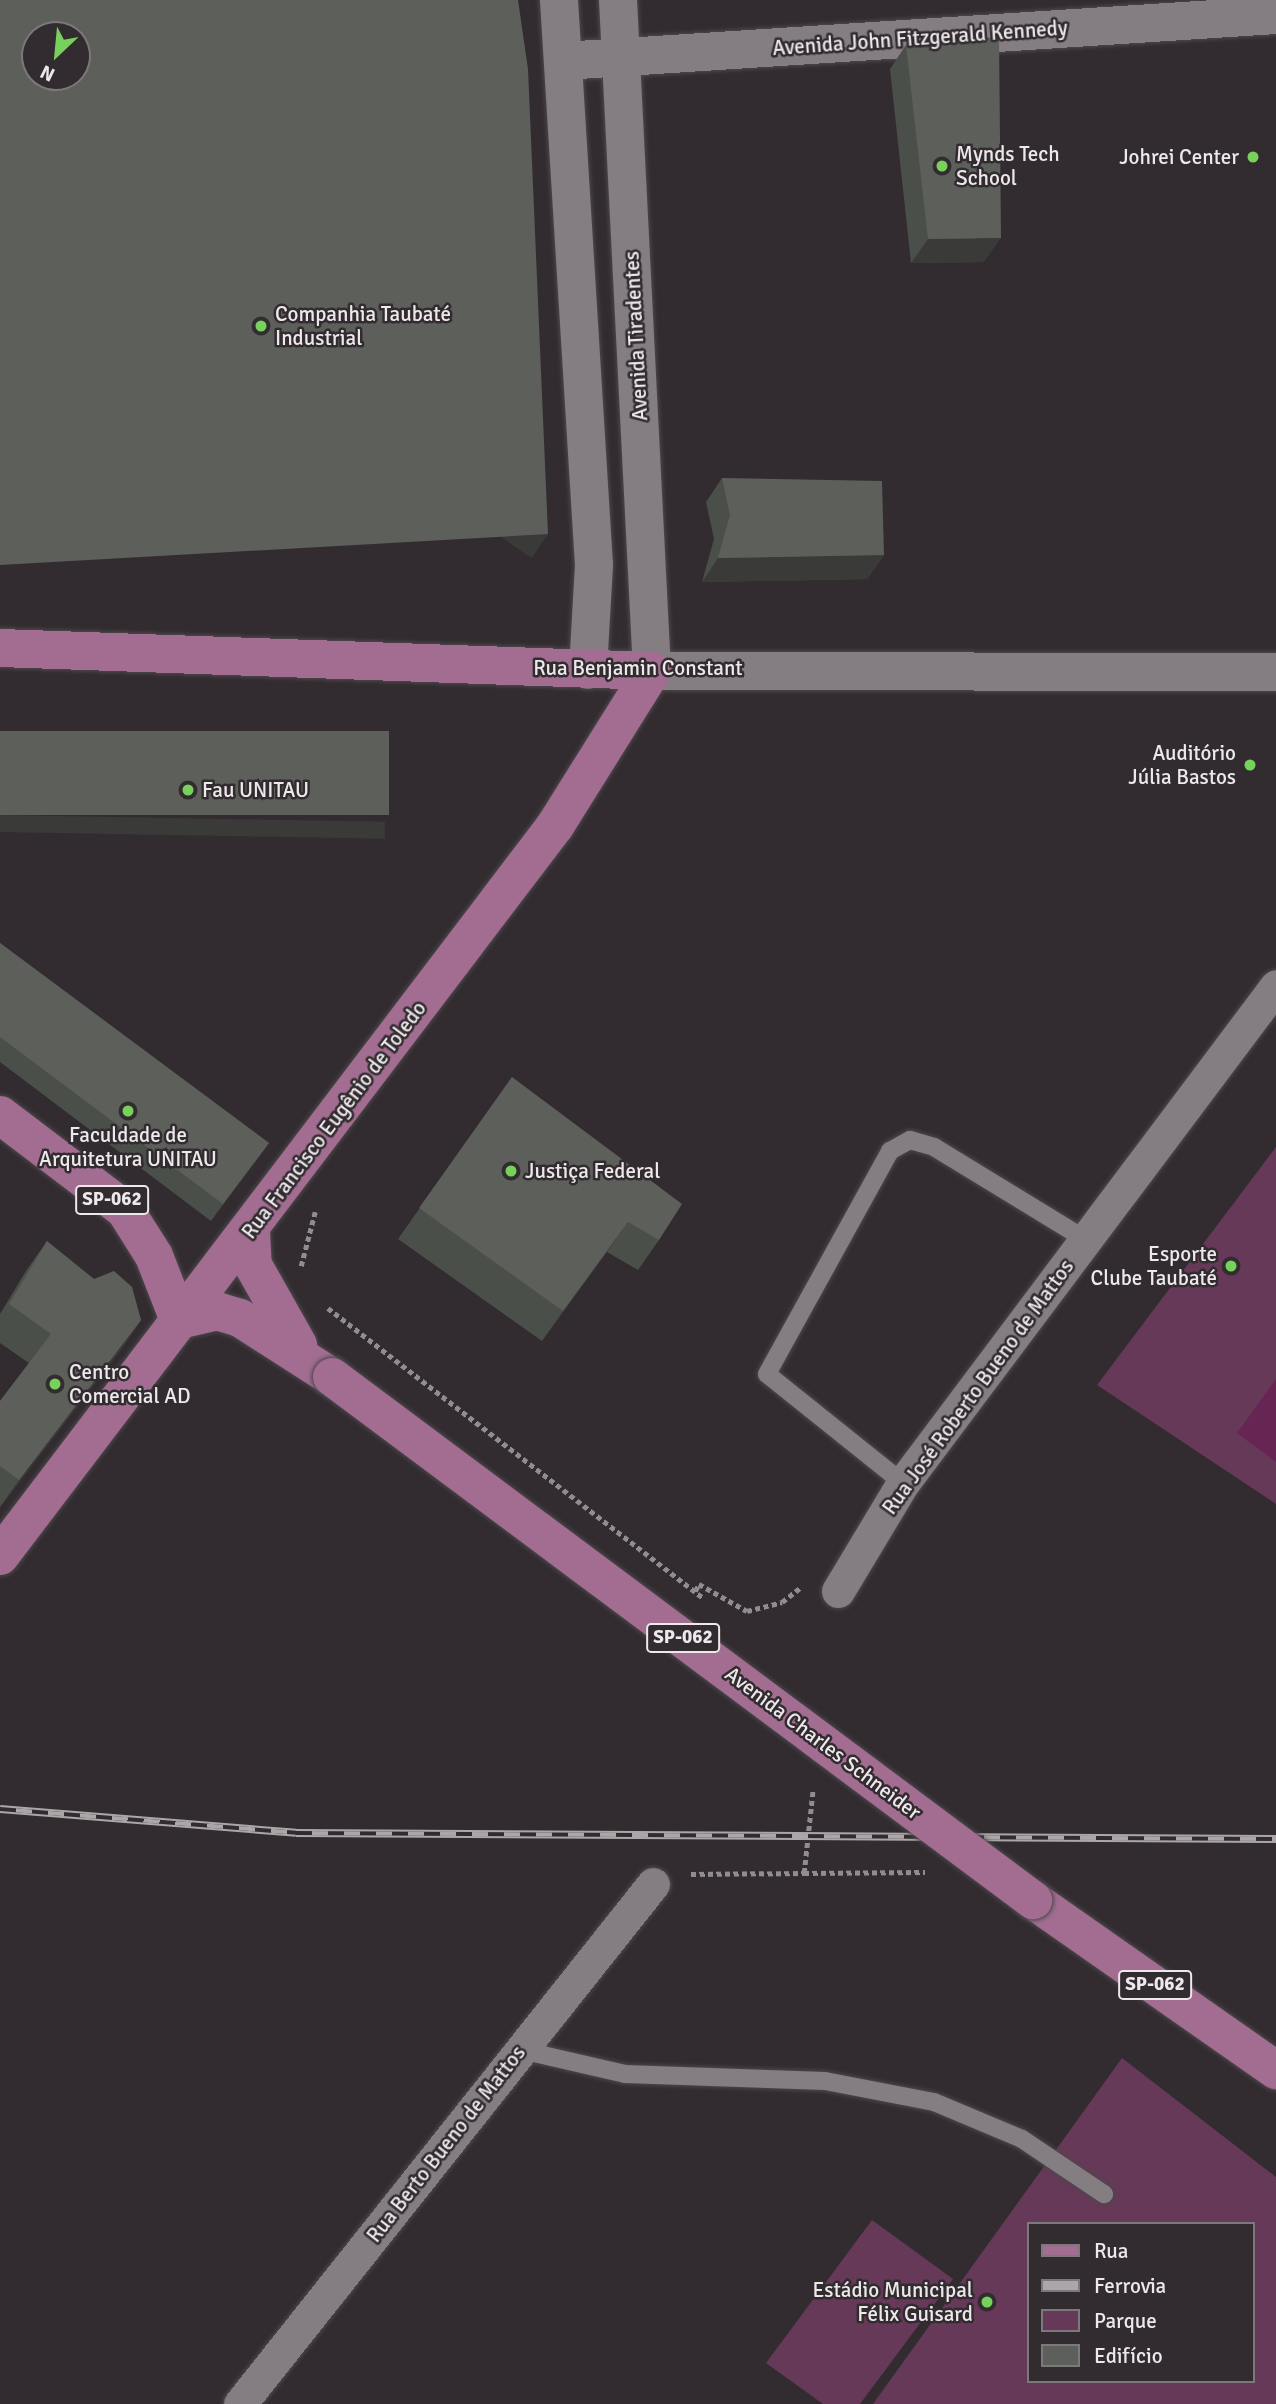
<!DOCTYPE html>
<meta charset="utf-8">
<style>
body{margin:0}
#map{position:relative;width:1276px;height:2404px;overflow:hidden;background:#322c30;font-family:Signika,sans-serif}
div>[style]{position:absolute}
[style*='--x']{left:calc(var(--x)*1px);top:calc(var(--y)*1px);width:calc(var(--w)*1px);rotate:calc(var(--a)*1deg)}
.green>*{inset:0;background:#673958}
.water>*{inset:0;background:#672554}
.path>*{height:4.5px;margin-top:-2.25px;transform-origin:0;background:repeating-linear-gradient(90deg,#918c8f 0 5px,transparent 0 8.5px)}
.roads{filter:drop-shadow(0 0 2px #4d474b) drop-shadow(0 0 2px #4d474b)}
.service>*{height:18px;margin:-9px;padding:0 9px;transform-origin:9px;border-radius:9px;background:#847d81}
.minor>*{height:33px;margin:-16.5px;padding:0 16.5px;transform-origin:16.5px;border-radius:16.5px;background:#847d81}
.secondary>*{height:38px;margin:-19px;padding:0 19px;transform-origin:19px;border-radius:19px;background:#847d81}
.primary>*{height:38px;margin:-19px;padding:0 19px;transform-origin:19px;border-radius:19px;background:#a26d91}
.rail>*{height:8px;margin-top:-4px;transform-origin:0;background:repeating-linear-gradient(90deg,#322c30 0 16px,#aba7a9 0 32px);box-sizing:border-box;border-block:2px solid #aba7a9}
.bridges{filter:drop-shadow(0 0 2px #4d474b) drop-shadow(0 0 2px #4d474b)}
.primary-bridge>*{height:38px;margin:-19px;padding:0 19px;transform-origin:19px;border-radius:19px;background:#a26d91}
.wall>*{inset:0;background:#4b4f4a}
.shaded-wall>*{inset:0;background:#3a3a38;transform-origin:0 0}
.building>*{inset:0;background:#5d5f5b;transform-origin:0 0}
.dots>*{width:19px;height:19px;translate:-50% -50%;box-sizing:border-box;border:4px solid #322c30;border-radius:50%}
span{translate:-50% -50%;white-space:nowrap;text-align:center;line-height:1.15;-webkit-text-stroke:5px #322c30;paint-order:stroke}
.shield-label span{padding:2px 5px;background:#322c30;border:2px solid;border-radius:5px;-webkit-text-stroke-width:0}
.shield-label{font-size:19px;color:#ede9eb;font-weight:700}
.street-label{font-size:21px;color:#ede9eb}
.poi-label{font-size:21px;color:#ede9eb}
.left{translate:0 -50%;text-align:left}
.right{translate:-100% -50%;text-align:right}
.legend{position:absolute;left:1027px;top:2222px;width:228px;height:161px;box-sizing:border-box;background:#322c30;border:2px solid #7d787b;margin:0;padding:9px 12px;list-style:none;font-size:21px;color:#ede9eb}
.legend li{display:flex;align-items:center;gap:14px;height:35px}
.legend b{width:35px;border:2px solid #7d787b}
.north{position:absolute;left:21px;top:21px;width:70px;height:70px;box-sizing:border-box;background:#322c30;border:2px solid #7d787b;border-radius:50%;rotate:206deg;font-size:19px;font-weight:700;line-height:28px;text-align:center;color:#ede9eb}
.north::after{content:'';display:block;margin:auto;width:24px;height:32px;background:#76d25a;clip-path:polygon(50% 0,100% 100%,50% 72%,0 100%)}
</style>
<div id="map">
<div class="green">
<i style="clip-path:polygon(1276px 1147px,1276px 1504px,1097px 1385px)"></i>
<i style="clip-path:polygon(evenodd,1122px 2058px,1276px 2177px,1276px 2404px,873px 2404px,1122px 2058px,1029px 2224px,1253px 2224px,1253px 2381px,1029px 2381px,1029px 2224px)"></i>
<i style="clip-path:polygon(872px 2220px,953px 2279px,860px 2404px,823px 2404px,766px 2363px)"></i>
</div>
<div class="water">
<i style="clip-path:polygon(1276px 1379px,1276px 1462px,1237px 1433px)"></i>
</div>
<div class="path">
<i style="--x:301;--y:1266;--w:56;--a:-75.5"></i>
<i style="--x:328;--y:1308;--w:474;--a:37.7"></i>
<i style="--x:695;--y:1591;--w:8;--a:-60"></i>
<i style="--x:699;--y:1584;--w:55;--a:29.4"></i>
<i style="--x:747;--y:1611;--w:36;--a:-14"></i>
<i style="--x:782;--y:1602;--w:23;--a:-38"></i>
<i style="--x:804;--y:1873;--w:121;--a:-0.5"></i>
<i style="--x:691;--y:1874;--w:113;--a:-0.5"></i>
<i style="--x:804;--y:1873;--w:84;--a:-83.9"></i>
</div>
<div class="roads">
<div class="service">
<i style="--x:903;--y:1483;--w:174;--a:-141.3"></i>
<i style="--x:767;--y:1374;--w:255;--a:-61.1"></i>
<i style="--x:890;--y:1151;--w:23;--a:-29"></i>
<i style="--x:910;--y:1140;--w:25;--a:16"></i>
<i style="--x:934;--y:1147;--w:177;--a:31.4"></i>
<i style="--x:521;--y:2050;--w:107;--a:13"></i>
<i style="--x:625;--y:2074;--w:200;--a:2"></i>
<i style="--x:825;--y:2081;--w:111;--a:10.9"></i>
<i style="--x:934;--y:2102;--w:95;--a:22.8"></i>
<i style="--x:1022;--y:2139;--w:99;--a:33.9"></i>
</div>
<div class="minor">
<i style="--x:838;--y:1591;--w:126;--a:-59"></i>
<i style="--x:903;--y:1483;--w:621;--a:-53.11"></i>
<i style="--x:240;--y:2404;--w:664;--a:-51.54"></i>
</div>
<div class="secondary">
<i style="--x:559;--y:0;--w:566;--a:86.46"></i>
<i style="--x:594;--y:565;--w:105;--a:93.3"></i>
<i style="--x:618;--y:0;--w:672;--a:87.1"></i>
<i style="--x:652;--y:671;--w:624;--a:0.09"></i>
<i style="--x:563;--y:61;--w:714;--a:-3.69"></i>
</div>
<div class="primary">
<i style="--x:0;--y:648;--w:652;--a:2.02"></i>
<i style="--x:0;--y:1115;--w:157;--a:37.2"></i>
<i style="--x:125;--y:1210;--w:54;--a:57.8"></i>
<i style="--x:154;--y:1256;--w:69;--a:68.7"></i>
<i style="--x:251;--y:1231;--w:34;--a:87"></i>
<i style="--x:253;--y:1265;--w:92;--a:60.6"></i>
<i style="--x:179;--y:1320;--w:39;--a:-13"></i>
<i style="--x:217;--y:1311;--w:24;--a:17"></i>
<i style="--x:240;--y:1318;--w:109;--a:32.7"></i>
<i style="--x:0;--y:1556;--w:917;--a:-52.76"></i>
<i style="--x:555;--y:826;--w:183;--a:-58"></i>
<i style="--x:1033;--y:1900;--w:297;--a:35"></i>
</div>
</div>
<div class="rail">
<i style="--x:0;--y:1809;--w:297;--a:4.6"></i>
<i style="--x:296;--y:1833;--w:980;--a:0.35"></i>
</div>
<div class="bridges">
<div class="primary-bridge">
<i style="--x:332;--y:1377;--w:875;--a:36.73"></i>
</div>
</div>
<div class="wall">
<i style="clip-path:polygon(906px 45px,984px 262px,911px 263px,890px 69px)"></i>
<i style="clip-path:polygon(722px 478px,884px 555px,867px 579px,702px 582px,714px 539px,706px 502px)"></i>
<i style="clip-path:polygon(0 943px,269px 1143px,211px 1221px,0 1062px)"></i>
<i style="clip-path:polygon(512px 1077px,659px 1240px,638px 1270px,607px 1252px,542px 1341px,398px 1239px)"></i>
<i style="clip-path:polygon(47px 1241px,141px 1320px,120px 1351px,0 1507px,0 1401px,29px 1363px,0 1343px,0 1314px,26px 1271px)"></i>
</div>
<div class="shaded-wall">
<i style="clip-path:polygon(1001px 238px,984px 262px,911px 263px,928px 239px)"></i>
<i style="left:548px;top:534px;width:29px;height:549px;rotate:124deg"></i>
<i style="clip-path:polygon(884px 555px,867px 579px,702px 582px,718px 558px)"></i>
<i style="left:0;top:815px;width:385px;height:17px;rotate:1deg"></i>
<i style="clip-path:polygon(269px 1143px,257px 1160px,211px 1221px,223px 1204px)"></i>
<i style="clip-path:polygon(628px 1222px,607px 1252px,542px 1341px,563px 1311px)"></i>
<i style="clip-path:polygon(141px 1320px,120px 1351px,0 1507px,19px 1480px)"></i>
</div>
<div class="building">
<i style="clip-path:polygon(evenodd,0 0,518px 0,528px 69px,548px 534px,0 565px,0 0,35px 35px,77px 35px,77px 77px,35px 77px,35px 35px)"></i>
<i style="clip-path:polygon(999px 37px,1001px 238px,928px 239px,906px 45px)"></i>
<i style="clip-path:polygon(722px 478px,882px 481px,884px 555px,718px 558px,730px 515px)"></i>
<i style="left:0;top:731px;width:389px;height:84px"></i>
<i style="clip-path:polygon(0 943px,269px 1143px,223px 1204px,0 1037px)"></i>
<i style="clip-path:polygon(512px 1077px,682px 1204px,659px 1240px,628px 1222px,563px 1311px,419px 1208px)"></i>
<i style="clip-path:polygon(47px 1241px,94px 1279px,114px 1271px,132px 1287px,141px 1320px,19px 1480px,0 1466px,0 1401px,51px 1334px,9px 1304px)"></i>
</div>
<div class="dots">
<i style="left:1253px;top:157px;background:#76d25a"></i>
<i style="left:942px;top:166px;background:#76d25a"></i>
<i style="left:261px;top:326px;background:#76d25a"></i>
<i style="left:1250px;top:765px;background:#76d25a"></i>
<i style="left:188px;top:790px;background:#76d25a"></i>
<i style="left:128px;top:1111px;background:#76d25a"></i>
<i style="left:511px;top:1171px;background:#76d25a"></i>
<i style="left:1231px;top:1266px;background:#76d25a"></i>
<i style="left:55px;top:1384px;background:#76d25a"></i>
<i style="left:987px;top:2302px;background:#76d25a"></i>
</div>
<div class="shield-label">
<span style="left:112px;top:1200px">SP-062</span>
<span style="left:683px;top:1638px">SP-062</span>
<span style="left:1155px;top:1985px">SP-062</span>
</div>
<div class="street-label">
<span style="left:920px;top:38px;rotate:-4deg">Avenida John Fitzgerald Kennedy</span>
<span style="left:636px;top:336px;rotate:-93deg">Avenida Tiradentes</span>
<span style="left:638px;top:668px">Rua Benjamin Constant</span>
<span style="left:334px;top:1120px;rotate:-53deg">Rua Francisco Eugênio de Toledo</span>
<span style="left:978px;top:1387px;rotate:-54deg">Rua José Roberto Bueno de Mattos</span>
<span style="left:823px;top:1743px;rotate:37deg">Avenida Charles Schneider</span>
<span style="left:446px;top:2144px;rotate:-52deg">Rua Berto Bueno de Mattos</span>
</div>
<div class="poi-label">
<span class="left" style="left:956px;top:166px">Mynds Tech<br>School</span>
<span class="right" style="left:1239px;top:157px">Johrei Center</span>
<span class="left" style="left:275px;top:326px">Companhia Taubaté<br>Industrial</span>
<span class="right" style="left:1236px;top:765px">Auditório<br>Júlia Bastos</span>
<span class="left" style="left:202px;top:790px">Fau UNITAU</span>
<span style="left:128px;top:1147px">Faculdade de<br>Arquitetura UNITAU</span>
<span class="left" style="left:525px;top:1171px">Justiça Federal</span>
<span class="right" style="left:1217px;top:1266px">Esporte<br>Clube Taubaté</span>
<span class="left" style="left:69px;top:1384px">Centro<br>Comercial AD</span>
<span class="right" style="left:973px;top:2302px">Estádio Municipal<br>Félix Guisard</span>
</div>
<ul class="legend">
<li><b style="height:9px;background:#a26d91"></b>Rua</li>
<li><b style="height:9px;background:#aba7a9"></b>Ferrovia</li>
<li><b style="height:19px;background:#673958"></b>Parque</li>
<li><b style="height:19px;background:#5d5f5b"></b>Edifício</li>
</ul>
<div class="north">N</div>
</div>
